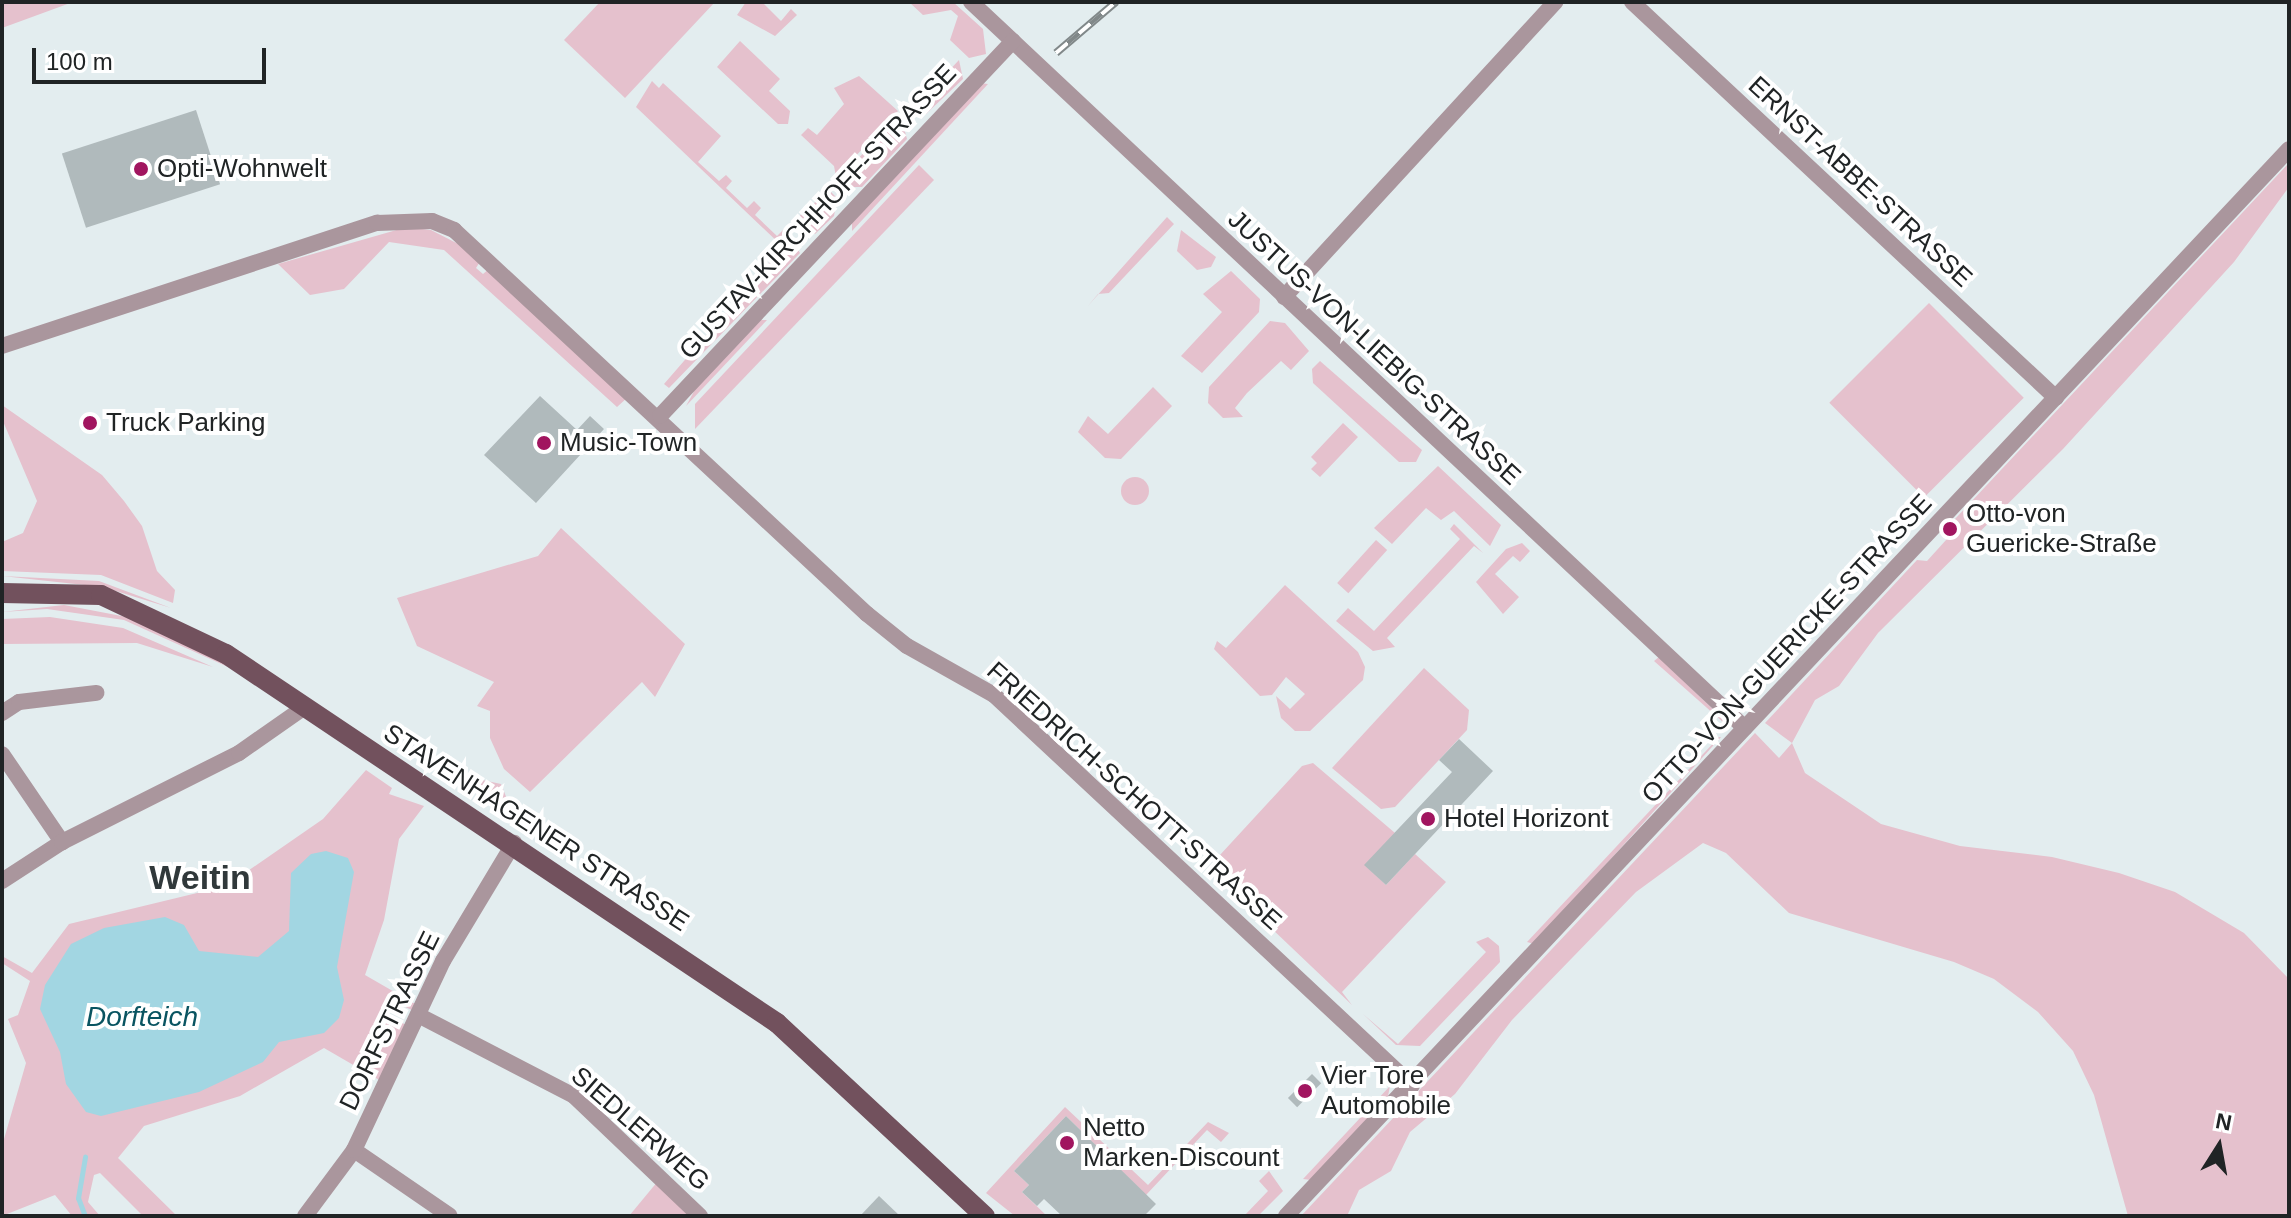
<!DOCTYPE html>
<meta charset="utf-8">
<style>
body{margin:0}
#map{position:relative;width:2291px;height:1218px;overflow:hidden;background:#e3edef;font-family:Arial,sans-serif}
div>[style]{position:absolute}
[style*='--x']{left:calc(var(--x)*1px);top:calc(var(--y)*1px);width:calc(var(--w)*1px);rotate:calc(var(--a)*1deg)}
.green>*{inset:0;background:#e5c1cd;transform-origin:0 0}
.round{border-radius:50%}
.water>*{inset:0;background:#a2d6e2}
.stream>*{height:5px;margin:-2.5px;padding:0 2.5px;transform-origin:2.5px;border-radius:2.5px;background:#a2d6e2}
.building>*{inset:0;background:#b0babc;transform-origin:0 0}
.minor>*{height:16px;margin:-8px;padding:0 8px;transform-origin:8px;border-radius:8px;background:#aa969d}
.primary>*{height:20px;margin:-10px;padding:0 10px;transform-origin:10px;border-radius:10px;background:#72515d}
.rail>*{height:8px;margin-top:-4px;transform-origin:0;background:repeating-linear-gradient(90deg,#fff 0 15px,#818889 0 30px);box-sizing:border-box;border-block:2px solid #818889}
.dots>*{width:22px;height:22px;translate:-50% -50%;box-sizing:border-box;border:4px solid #fff;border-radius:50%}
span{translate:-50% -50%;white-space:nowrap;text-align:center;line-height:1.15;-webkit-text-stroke:8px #fff;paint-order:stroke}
.poi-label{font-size:26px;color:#202425}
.left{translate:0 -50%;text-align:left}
.street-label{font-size:26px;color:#202425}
.water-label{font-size:28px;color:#095461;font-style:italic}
.district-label{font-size:34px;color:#30383a;font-weight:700}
.frame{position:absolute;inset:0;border:4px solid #202425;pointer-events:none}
.north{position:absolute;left:2179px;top:1106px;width:80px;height:80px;-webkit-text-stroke:6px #fff;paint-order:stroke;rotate:11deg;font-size:22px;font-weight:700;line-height:32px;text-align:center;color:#202425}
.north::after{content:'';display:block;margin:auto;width:28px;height:36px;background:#202425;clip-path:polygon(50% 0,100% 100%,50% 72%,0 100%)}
.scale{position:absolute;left:32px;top:48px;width:234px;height:36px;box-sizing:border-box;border:4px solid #202425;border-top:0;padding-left:10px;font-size:24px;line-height:28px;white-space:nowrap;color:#202425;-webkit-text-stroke:6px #fff;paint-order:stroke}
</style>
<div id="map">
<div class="green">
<i style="clip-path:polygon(2px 2px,73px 2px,2px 28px)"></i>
<i style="clip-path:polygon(600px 2px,715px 2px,625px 98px,564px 40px)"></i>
<i style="clip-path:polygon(746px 2px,762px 2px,781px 21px,791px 9px,797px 15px,775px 36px,737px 15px)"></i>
<i style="clip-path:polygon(909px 2px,953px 2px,983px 29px,986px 54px,969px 58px,950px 40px,958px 16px,951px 10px,923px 15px)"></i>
<i style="clip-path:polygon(740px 41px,780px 79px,769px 91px,790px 111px,788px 124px,778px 124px,717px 67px)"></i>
<i style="clip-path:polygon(959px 60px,963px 79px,926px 114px,916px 106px)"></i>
<i style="clip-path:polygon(859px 76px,898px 111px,836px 177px,834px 166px,801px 135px,808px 128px,817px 135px,844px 104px,834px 88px)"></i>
<i style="clip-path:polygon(652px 81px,659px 88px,663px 83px,721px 136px,698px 162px,719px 181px,726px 175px,732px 181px,726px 188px,747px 208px,754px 201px,761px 208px,755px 215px,777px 236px,784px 229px,800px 253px,669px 388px,664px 384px,783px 247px,636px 107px)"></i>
<i style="clip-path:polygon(980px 83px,988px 84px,852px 231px,852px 220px)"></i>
<i style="clip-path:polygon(900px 114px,907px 139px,862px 187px,847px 187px,838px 180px)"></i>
<i style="clip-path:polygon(2289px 163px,2289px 187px,2234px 262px,2063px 449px,1878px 633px,1839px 686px,1815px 700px,1792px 743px,1805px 773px,1881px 824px,1960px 846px,2052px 857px,2119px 873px,2175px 892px,2244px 933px,2289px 979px,2289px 1216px,2128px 1216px,2094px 1095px,2073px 1051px,2038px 1012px,1994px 979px,1954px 962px,1789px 913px,1726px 853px,1703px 843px,1636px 892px,1512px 1020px,1455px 1094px,1410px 1132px,1391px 1171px,1359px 1190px,1347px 1216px,1301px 1216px,1755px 733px,1779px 758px,1792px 743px,1765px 723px,1917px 560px,1927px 561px,1956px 529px,1955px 519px)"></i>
<i style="clip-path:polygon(919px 165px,934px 180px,695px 429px,695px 404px)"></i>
<i style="clip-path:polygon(829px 190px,837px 198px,834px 216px,815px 234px,796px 219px)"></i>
<i style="clip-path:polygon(1167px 217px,1174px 224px,1109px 293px,1098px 294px,1087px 307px)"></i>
<i style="clip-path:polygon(407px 227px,431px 230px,468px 249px,481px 260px,476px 268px,483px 274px,490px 268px,628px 397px,617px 407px,444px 250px,389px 242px,344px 289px,310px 295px,278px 264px)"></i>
<i style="clip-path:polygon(1181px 230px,1216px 257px,1211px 267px,1197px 270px,1177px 251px)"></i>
<i style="clip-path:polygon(1231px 271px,1260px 299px,1259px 312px,1202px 373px,1181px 356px,1222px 312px,1203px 294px)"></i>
<i style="left:1929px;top:303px;width:134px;height:141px;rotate:45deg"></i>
<i style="clip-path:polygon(759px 320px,767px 320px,686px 406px,698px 384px)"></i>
<i style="clip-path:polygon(1270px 321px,1285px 323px,1309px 351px,1291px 370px,1281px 361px,1247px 393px,1235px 408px,1243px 417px,1223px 418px,1208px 403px,1209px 387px)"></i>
<i style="clip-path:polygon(1320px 361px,1422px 450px,1416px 462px,1399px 462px,1313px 383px,1312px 369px)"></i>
<i style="clip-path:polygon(1153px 387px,1172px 406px,1121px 459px,1105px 458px,1078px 432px,1088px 416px,1108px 434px)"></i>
<i style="clip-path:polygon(2px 405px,102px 475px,124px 501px,142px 526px,157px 571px,175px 590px,173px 603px,101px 575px,2px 571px,2px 542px,23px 533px,37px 501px,2px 419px)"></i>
<i style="clip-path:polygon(1343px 423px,1358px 437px,1320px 477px,1311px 469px,1317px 463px,1311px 457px)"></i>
<i style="clip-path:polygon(1438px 466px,1501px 525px,1490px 546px,1454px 511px,1441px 520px,1426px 508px,1392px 544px,1374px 528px)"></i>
<i class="round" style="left:1121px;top:477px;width:28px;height:28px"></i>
<i style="clip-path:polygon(1454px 524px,1483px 553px,1474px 546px,1387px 638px,1395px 647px,1373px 651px,1336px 621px,1348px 608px,1374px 631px,1460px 539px,1450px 529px)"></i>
<i style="clip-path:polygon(561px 528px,685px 644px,655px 697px,642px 682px,530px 792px,504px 769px,490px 738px,490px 711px,477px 706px,494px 682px,417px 646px,397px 598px,538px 556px)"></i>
<i style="left:1376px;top:540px;width:15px;height:58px;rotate:42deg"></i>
<i style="clip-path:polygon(1522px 543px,1530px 551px,1520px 562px,1513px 556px,1495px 574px,1519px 597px,1503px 614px,1476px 582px,1506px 549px)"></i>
<i style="clip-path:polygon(2px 576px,99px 581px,171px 608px,103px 587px)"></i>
<i style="clip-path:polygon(1285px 585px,1358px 652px,1365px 667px,1363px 680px,1310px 731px,1295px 731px,1281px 718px,1276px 696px,1290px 709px,1305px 694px,1286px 677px,1272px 695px,1260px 696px,1214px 649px,1217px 641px,1226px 648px)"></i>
<i style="clip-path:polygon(64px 605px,132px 618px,189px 642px,228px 667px,124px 620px,47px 609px,2px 612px)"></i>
<i style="clip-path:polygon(50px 617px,123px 628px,213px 667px,137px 643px,2px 644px,2px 619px)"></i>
<i style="clip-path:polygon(1659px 657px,1721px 717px,1724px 723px,1654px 661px)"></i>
<i style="clip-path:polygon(1424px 668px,1469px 710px,1467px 730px,1395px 807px,1381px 809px,1332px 768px)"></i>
<i style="clip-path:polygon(1721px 737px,1534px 944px,1527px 942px,1719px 737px)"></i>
<i style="clip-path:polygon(1313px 763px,1395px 833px,1365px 865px,1386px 885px,1415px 854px,1446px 882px,1342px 992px,1352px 1005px,1208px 868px,1302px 766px)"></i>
<i style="clip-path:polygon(366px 770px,392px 788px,389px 794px,424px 806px,399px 839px,384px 920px,365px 975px,417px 1005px,414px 1011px,392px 1001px,386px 1014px,408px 1026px,381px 1081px,324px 1048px,240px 1096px,144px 1126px,118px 1158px,177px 1216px,143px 1216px,100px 1173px,94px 1175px,88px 1202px,100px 1216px,72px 1216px,55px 1195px,2px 1216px,2px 1146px,26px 1063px,8px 1019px,18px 1015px,30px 981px,2px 963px,2px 956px,32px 973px,69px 924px,226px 886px,323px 819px)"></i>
<i style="clip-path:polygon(464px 776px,501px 784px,513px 814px,448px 778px)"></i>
<i style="clip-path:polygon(1488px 937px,1499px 946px,1500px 962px,1420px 1046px,1396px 1045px,1363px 1014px,1398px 1044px,1486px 952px,1476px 942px)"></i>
<i style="clip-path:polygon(1390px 1086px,1387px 1101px,1311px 1180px,1303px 1179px)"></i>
<i style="clip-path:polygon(1065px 1107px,1148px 1185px,1208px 1122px,1229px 1133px,1221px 1142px,1207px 1130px,1146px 1195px,1066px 1116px,1014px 1171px,1029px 1185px,1022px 1192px,1047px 1216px,1015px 1216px,986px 1193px)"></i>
<i style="clip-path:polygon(1269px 1171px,1283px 1191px,1258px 1216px,1244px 1216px,1268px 1191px,1259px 1181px)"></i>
<i style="clip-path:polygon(658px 1181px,694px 1216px,629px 1216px)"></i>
</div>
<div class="water">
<i style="clip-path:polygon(326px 851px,348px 858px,354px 872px,337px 967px,344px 1000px,339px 1018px,324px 1033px,279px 1042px,263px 1062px,199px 1092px,101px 1116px,86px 1112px,66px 1084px,60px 1052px,40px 1009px,45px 985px,71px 944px,104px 928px,165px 917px,184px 925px,199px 951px,258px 957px,289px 931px,291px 873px,311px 854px)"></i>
</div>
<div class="stream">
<i style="--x:85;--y:1216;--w:19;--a:-111"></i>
<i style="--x:78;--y:1198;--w:42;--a:-80.3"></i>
</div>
<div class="building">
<i style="left:196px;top:110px;width:78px;height:141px;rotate:72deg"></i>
<i style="clip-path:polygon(540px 396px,577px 430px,590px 416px,604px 429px,536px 503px,484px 455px)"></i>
<i style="clip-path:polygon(1459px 739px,1493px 771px,1386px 885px,1364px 865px,1452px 772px,1439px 760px)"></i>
<i style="left:1312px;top:1074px;width:13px;height:34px;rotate:45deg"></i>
<i style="clip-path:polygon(1066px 1116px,1156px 1204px,1144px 1216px,1062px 1216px,1044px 1199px,1037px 1206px,1022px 1192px,1029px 1185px,1014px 1171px)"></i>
<i style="clip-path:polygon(879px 1196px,900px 1216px,860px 1216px)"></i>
</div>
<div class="minor">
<i style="--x:971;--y:2;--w:1061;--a:43.17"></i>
<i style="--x:1632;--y:2;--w:580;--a:43.04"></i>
<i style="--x:1284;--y:297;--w:401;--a:-47.4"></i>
<i style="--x:2;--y:346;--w:395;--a:-18.2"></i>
<i style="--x:377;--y:223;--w:55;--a:-2.1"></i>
<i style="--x:432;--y:221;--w:24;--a:22"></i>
<i style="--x:454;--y:230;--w:564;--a:42.92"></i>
<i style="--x:867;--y:614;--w:51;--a:38.7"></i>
<i style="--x:907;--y:646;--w:100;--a:29.4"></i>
<i style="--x:994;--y:695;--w:572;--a:43.02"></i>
<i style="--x:660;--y:416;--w:515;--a:-46.73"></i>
<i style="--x:2;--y:713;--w:20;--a:-33"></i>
<i style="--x:19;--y:702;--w:78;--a:-6.7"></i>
<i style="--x:2;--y:754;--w:107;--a:55.7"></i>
<i style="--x:2;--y:881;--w:72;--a:-33"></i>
<i style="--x:62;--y:842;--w:198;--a:-26.7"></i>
<i style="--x:239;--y:753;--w:82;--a:-35"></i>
<i style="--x:418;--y:1015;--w:176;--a:27.4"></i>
<i style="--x:574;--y:1096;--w:174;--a:43.6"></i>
<i style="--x:354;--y:1150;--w:116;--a:34.5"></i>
<i style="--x:305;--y:1216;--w:82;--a:-53.4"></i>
<i style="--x:354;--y:1150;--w:209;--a:-64.8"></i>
<i style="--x:443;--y:961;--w:138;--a:-59"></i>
<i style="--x:1286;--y:1216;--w:1464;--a:-46.77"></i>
</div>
<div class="primary">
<i style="--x:2;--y:593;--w:99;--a:1.2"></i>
<i style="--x:101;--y:595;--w:138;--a:25.3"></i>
<i style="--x:226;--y:654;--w:663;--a:33.81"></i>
<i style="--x:777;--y:1023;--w:284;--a:42.9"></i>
</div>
<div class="rail">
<i style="--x:1056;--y:53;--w:79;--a:-40.4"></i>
</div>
<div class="dots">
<i style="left:141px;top:169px;background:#a1155f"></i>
<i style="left:90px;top:423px;background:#a1155f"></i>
<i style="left:544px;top:443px;background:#a1155f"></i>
<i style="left:1950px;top:529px;background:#a1155f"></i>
<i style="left:1428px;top:819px;background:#a1155f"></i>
<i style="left:1305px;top:1091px;background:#a1155f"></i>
<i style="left:1067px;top:1143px;background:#a1155f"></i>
</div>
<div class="poi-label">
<span class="left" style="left:157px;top:169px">Opti-Wohnwelt</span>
<span class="left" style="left:106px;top:423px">Truck Parking</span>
<span class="left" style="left:560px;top:443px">Music-Town</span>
<span class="left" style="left:1966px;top:529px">Otto-von<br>Guericke-Straße</span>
<span class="left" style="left:1444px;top:819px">Hotel Horizont</span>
<span class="left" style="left:1321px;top:1091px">Vier Tore<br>Automobile</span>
<span class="left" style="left:1083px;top:1143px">Netto<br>Marken-Discount</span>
</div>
<div class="street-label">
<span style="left:1860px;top:182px;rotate:43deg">ERNST-ABBE-STRASSE</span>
<span style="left:818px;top:212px;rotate:-47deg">GUSTAV-KIRCHHOFF-STRASSE</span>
<span style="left:1374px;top:348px;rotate:43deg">JUSTUS-VON-LIEBIG-STRASSE</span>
<span style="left:1787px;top:649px;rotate:-47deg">OTTO-VON-GUERICKE-STRASSE</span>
<span style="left:1134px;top:796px;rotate:42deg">FRIEDRICH-SCHOTT-STRASSE</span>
<span style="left:536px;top:828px;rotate:33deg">STAVENHAGENER STRASSE</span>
<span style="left:390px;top:1021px;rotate:-64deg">DORFSTRASSE</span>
<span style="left:640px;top:1129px;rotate:41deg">SIEDLERWEG</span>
</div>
<div class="water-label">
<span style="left:142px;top:1017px">Dorfteich</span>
</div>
<div class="district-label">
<span style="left:200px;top:878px">Weitin</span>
</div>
<div class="frame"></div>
<div class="north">N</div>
<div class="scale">100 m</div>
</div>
